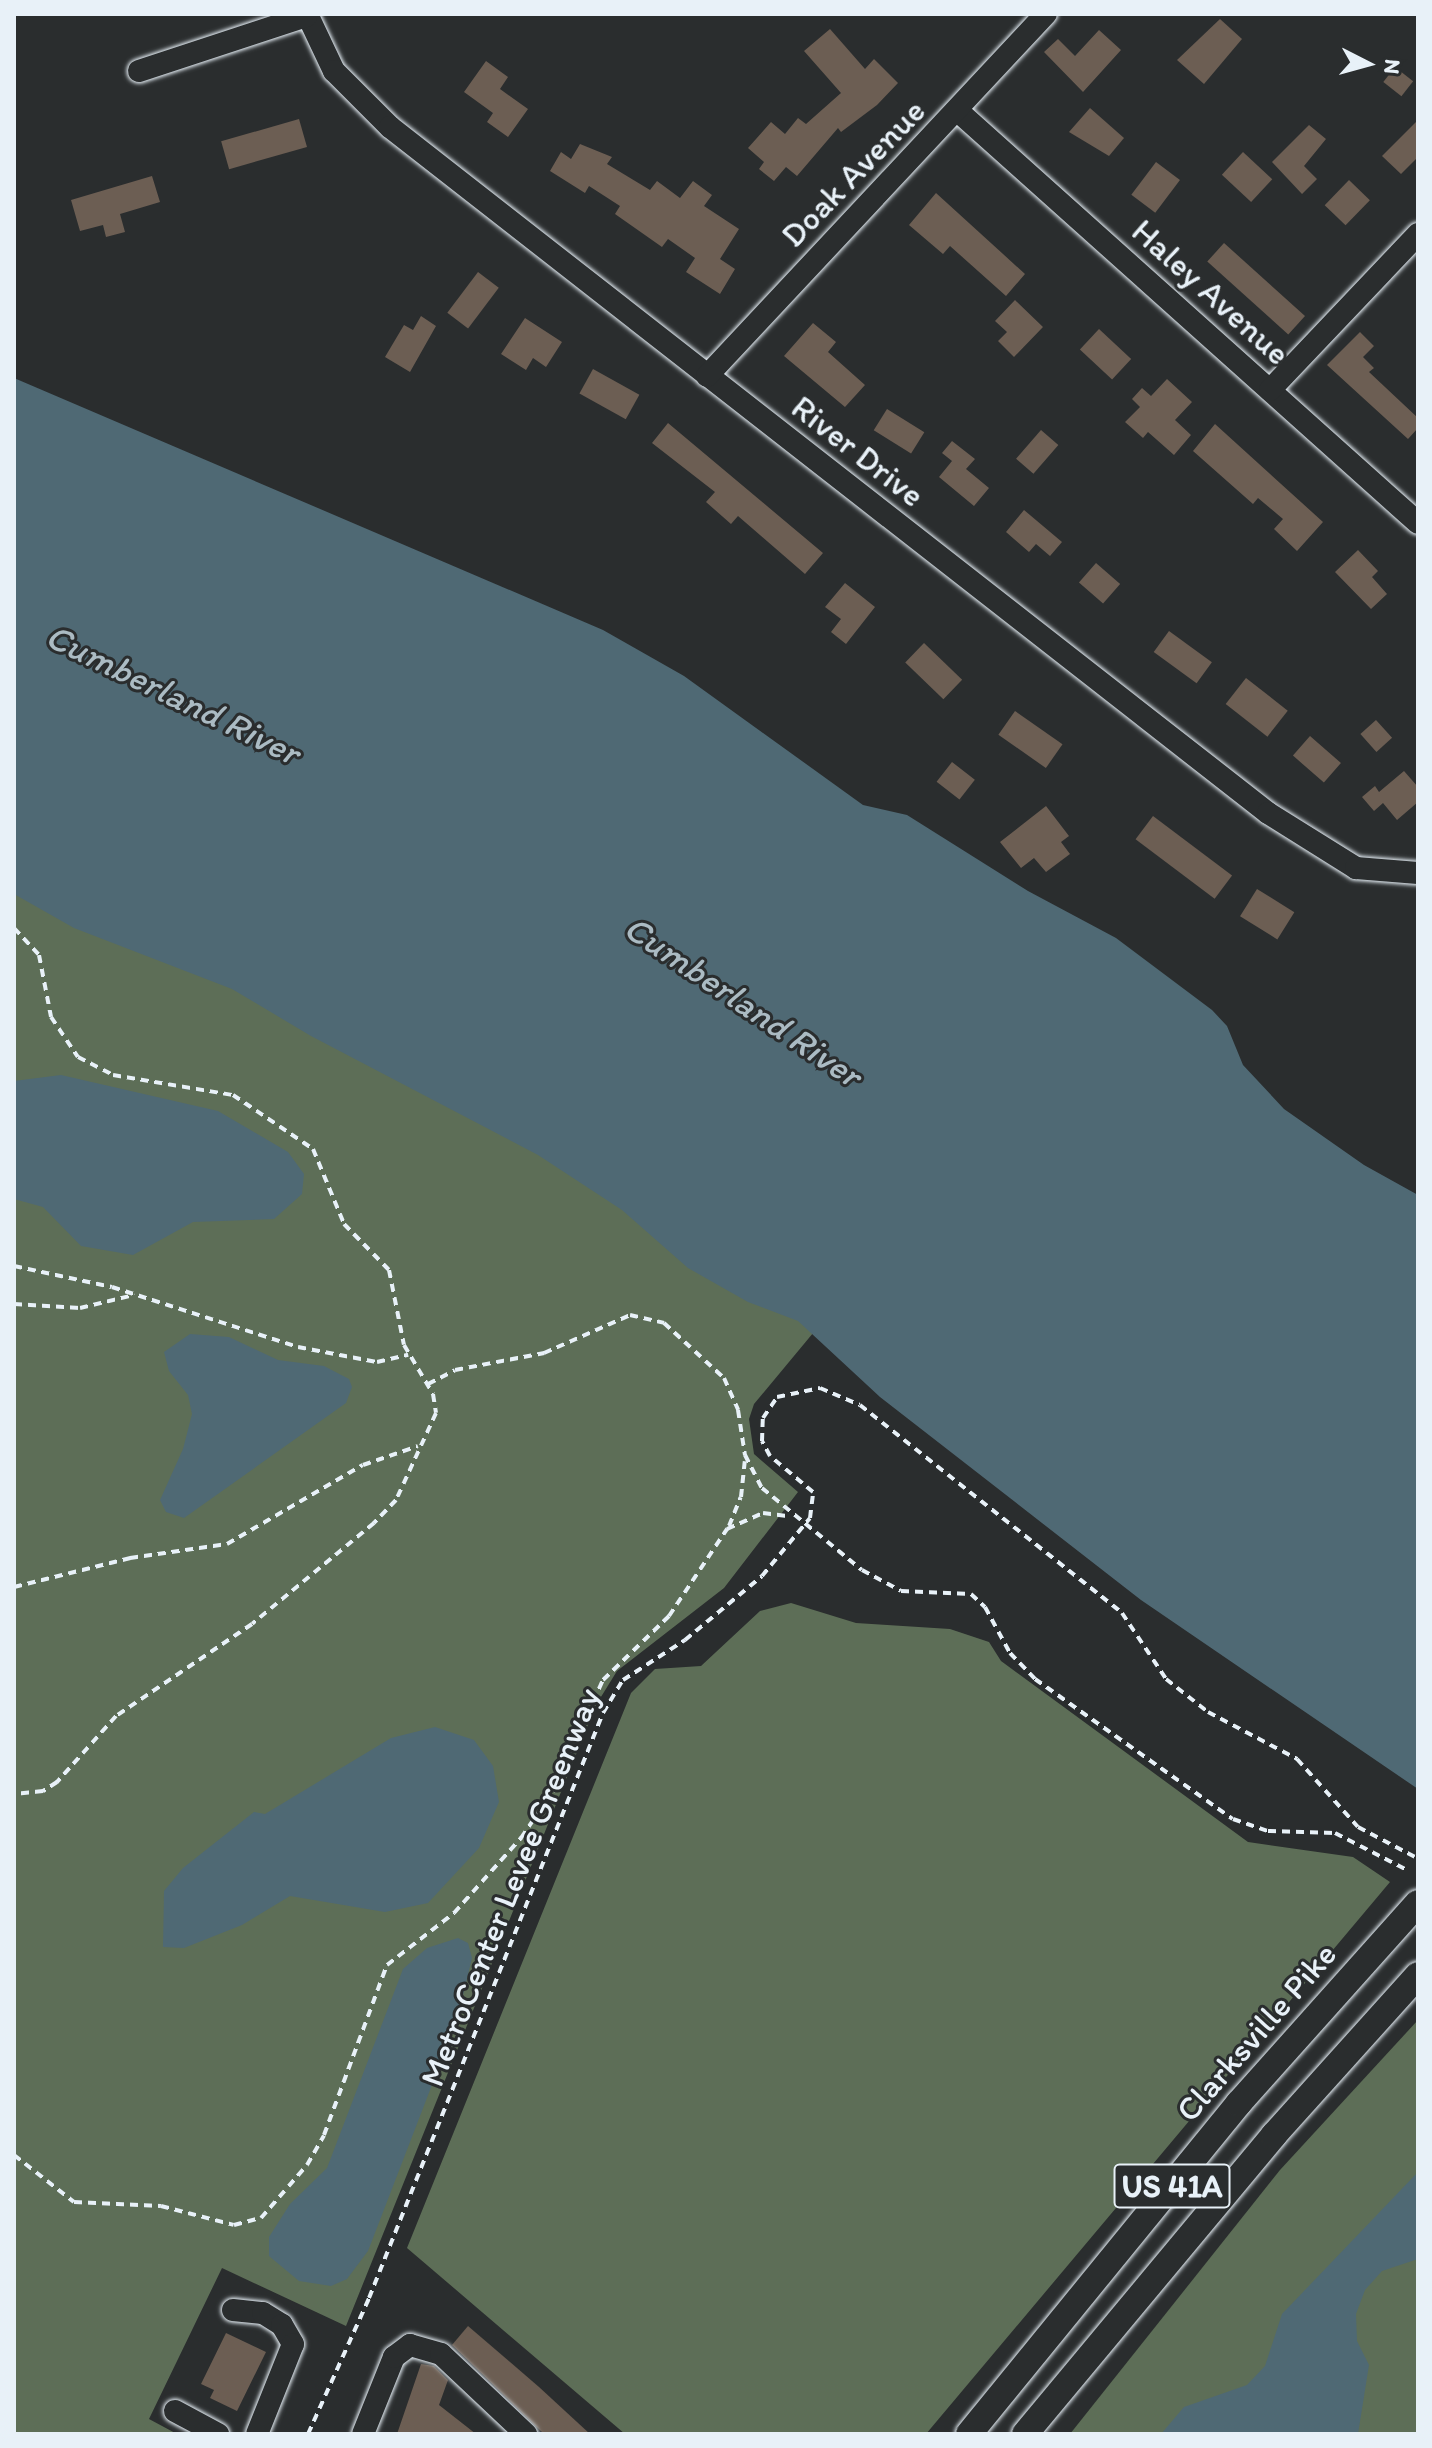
<!DOCTYPE html>
<style>
body{margin:0}
#map{position:relative;width:1432px;height:2448px;overflow:hidden;background:#2a2d2e;font-family:Itim,sans-serif}
div>[style]{position:absolute}
[style*='--x']{left:calc(var(--x)*1px);top:calc(var(--y)*1px);width:calc(var(--w)*1px);rotate:calc(var(--a)*1deg)}
.green>*{inset:0;background:#5d6e57}
.water>*{inset:0;background:#4f6974}
.building>*{inset:0;background:#6c5e53;transform-origin:0 0}
.path>*{height:4px;margin-top:-2px;transform-origin:0;background:repeating-linear-gradient(90deg,#e8f1f8 0 8px,transparent 0 14px)}
.roads{filter:drop-shadow(0 0 2px #e8f1f8) drop-shadow(0 0 2px #e8f1f8)}
.minor>*{height:22px;margin:-11px;padding:0 11px;transform-origin:11px;border-radius:11px;background:#2a2d2e}
.major>*{height:26px;margin:-13px;padding:0 13px;transform-origin:13px;border-radius:13px;background:#2a2d2e}
span{translate:-50% -50%;white-space:nowrap;text-align:center;line-height:1.15;-webkit-text-stroke:6px #2a2d2e;paint-order:stroke}
.shield-label span{padding:2px 6px;background:#2a2d2e;border:2px solid;border-radius:6px;-webkit-text-stroke-width:0}
.shield-label{font-size:32px;color:#e8f1f8;font-weight:700}
.street-label{font-size:34px;color:#e8f1f8}
.water-label{font-size:36px;color:#abbbc3;font-style:italic}
.frame{position:absolute;inset:0;border:16px solid #e8f1f8;pointer-events:none}
.north{position:absolute;left:1328px;top:24px;width:80px;height:80px;-webkit-text-stroke:6px #2a2d2e;paint-order:stroke;rotate:96deg;font-size:22px;font-weight:700;line-height:32px;text-align:center;color:#e8f1f8}
.north::after{content:'';display:block;margin:auto;width:28px;height:36px;background:#e8f1f8;clip-path:polygon(50% 0,100% 100%,50% 72%,0 100%)}
</style>
<div id="map">
<div class="green">
<i style="clip-path:polygon(14px 853px,833px 1309px,754px 1404px,749px 1419px,754px 1454px,798px 1492px,724px 1588px,617px 1671px,596px 1705px,346px 2326px,222px 2268px,149px 2419px,177px 2434px,14px 2434px)"></i>
<i style="clip-path:polygon(791px 1603px,856px 1623px,950px 1629px,989px 1642px,1001px 1661px,1248px 1842px,1353px 1857px,1390px 1882px,926px 2434px,625px 2434px,407px 2248px,631px 1693px,655px 1669px,701px 1666px,760px 1611px)"></i>
<i style="clip-path:polygon(1418px 2020px,1418px 2434px,1070px 2434px,1280px 2170px)"></i>
</div>
<div class="water">
<i style="clip-path:polygon(14px 378px,603px 630px,684px 676px,863px 805px,907px 815px,1028px 891px,1116px 938px,1212px 1010px,1227px 1026px,1243px 1065px,1284px 1109px,1364px 1165px,1418px 1195px,1418px 1789px,1141px 1600px,880px 1397px,798px 1321px,748px 1302px,688px 1268px,622px 1210px,538px 1155px,311px 1036px,232px 989px,74px 928px,14px 894px)"></i>
<i style="clip-path:polygon(61px 1075px,218px 1111px,288px 1152px,304px 1174px,302px 1194px,274px 1219px,193px 1222px,133px 1255px,81px 1246px,43px 1207px,14px 1199px,14px 1081px)"></i>
<i style="clip-path:polygon(190px 1334px,229px 1337px,278px 1360px,324px 1366px,349px 1379px,352px 1387px,346px 1403px,184px 1518px,166px 1512px,160px 1500px,183px 1449px,192px 1414px,188px 1395px,169px 1371px,164px 1352px)"></i>
<i style="clip-path:polygon(435px 1727px,474px 1740px,493px 1766px,499px 1802px,479px 1848px,428px 1903px,385px 1912px,290px 1896px,242px 1925px,184px 1948px,163px 1947px,164px 1891px,183px 1868px,254px 1812px,265px 1814px,391px 1738px)"></i>
<i style="clip-path:polygon(458px 1938px,468px 1943px,472px 1958px,457px 2020px,368px 2251px,347px 2279px,331px 2286px,299px 2281px,269px 2256px,269px 2237px,290px 2204px,327px 2168px,403px 1969px,427px 1948px)"></i>
<i style="clip-path:polygon(1418px 2172px,1418px 2259px,1382px 2271px,1365px 2290px,1356px 2314px,1357px 2341px,1369px 2365px,1358px 2434px,1161px 2434px,1184px 2407px,1247px 2385px,1265px 2366px,1282px 2314px)"></i>
</div>
<div class="building">
<i style="clip-path:polygon(1220px 19px,1242px 39px,1204px 84px,1177px 60px)"></i>
<i style="clip-path:polygon(830px 29px,865px 69px,874px 59px,898px 83px,877px 105px,841px 132px,838px 128px,797px 176px,786px 167px,774px 181px,759px 169px,764px 162px,748px 148px,771px 122px,785px 134px,798px 118px,806px 124px,841px 93px,804px 51px)"></i>
<i style="clip-path:polygon(1099px 30px,1121px 50px,1083px 92px,1044px 52px,1058px 39px,1075px 56px)"></i>
<i style="clip-path:polygon(486px 61px,508px 77px,500px 89px,528px 109px,508px 137px,487px 122px,493px 113px,464px 92px)"></i>
<i style="left:1395px;top:67px;width:23px;height:19px;rotate:38deg"></i>
<i style="clip-path:polygon(1090px 108px,1124px 138px,1109px 156px,1069px 132px)"></i>
<i style="left:299px;top:119px;width:29px;height:81px;rotate:74deg"></i>
<i style="clip-path:polygon(1418px 120px,1418px 157px,1401px 174px,1382px 156px)"></i>
<i style="clip-path:polygon(1309px 125px,1326px 139px,1304px 166px,1317px 179px,1302px 194px,1272px 162px)"></i>
<i style="clip-path:polygon(580px 144px,612px 157px,607px 164px,650px 190px,657px 181px,680px 198px,693px 181px,712px 195px,704px 206px,739px 229px,720px 259px,735px 269px,720px 294px,686px 272px,695px 258px,668px 239px,662px 247px,615px 214px,620px 206px,589px 186px,585px 193px,550px 171px,561px 152px,571px 159px)"></i>
<i style="left:1243px;top:152px;width:40px;height:31px;rotate:43deg"></i>
<i style="left:1156px;top:162px;width:30px;height:41px;rotate:37deg"></i>
<i style="clip-path:polygon(152px 176px,160px 202px,120px 214px,125px 232px,106px 237px,103px 225px,80px 231px,71px 200px)"></i>
<i style="left:1349px;top:180px;width:29px;height:35px;rotate:44deg"></i>
<i style="clip-path:polygon(936px 193px,1025px 274px,1006px 296px,950px 246px,943px 254px,909px 225px)"></i>
<i style="left:1224px;top:243px;width:109px;height:25px;rotate:42deg"></i>
<i style="left:478px;top:272px;width:26px;height:51px;rotate:37deg"></i>
<i style="clip-path:polygon(1015px 300px,1043px 327px,1014px 357px,998px 341px,1007px 332px,995px 321px)"></i>
<i style="clip-path:polygon(421px 316px,436px 326px,410px 372px,385px 357px,404px 325px,413px 330px)"></i>
<i style="clip-path:polygon(525px 318px,562px 342px,546px 367px,533px 358px,526px 370px,501px 354px)"></i>
<i style="clip-path:polygon(813px 323px,836px 342px,828px 352px,865px 385px,845px 407px,784px 356px)"></i>
<i style="left:1099px;top:329px;width:44px;height:28px;rotate:43deg"></i>
<i style="clip-path:polygon(1360px 332px,1374px 346px,1363px 357px,1374px 368px,1369px 372px,1418px 418px,1418px 428px,1408px 439px,1327px 365px)"></i>
<i style="left:593px;top:369px;width:53px;height:28px;rotate:29deg"></i>
<i style="clip-path:polygon(1167px 379px,1192px 402px,1175px 420px,1191px 435px,1174px 455px,1148px 432px,1143px 438px,1125px 422px,1140px 407px,1132px 399px,1142px 388px,1151px 396px)"></i>
<i style="left:887px;top:409px;width:44px;height:25px;rotate:32deg"></i>
<i style="clip-path:polygon(668px 423px,823px 553px,805px 574px,738px 516px,731px 524px,706px 502px,715px 492px,652px 443px)"></i>
<i style="clip-path:polygon(1215px 424px,1323px 522px,1297px 551px,1274px 529px,1283px 519px,1258px 498px,1253px 504px,1193px 451px)"></i>
<i style="left:1041px;top:430px;width:23px;height:38px;rotate:41deg"></i>
<i style="clip-path:polygon(952px 441px,975px 459px,966px 469px,989px 488px,974px 506px,939px 477px,952px 461px,942px 453px)"></i>
<i style="clip-path:polygon(1024px 510px,1062px 542px,1050px 556px,1036px 544px,1029px 552px,1006px 532px)"></i>
<i style="clip-path:polygon(1358px 550px,1378px 571px,1372px 577px,1387px 594px,1371px 609px,1335px 572px)"></i>
<i style="left:1096px;top:563px;width:32px;height:26px;rotate:41deg"></i>
<i style="clip-path:polygon(845px 583px,875px 607px,846px 644px,831px 632px,841px 619px,825px 607px)"></i>
<i style="left:1169px;top:631px;width:53px;height:26px;rotate:36deg"></i>
<i style="left:924px;top:643px;width:53px;height:27px;rotate:44deg"></i>
<i style="left:1246px;top:678px;width:53px;height:33px;rotate:38deg"></i>
<i style="left:1015px;top:711px;width:58px;height:29px;rotate:35deg"></i>
<i style="left:1376px;top:720px;width:24px;height:21px;rotate:48deg"></i>
<i style="left:1310px;top:736px;width:41px;height:26px;rotate:41deg"></i>
<i style="left:952px;top:762px;width:29px;height:25px;rotate:38deg"></i>
<i style="clip-path:polygon(1404px 771px,1418px 787px,1418px 802px,1397px 820px,1383px 803px,1374px 811px,1362px 797px,1375px 786px,1379px 792px)"></i>
<i style="clip-path:polygon(1046px 806px,1069px 836px,1061px 842px,1070px 854px,1046px 872px,1034px 858px,1021px 868px,1000px 842px)"></i>
<i style="left:1153px;top:816px;width:99px;height:29px;rotate:37deg"></i>
<i style="left:1257px;top:889px;width:44px;height:32px;rotate:32deg"></i>
<i style="clip-path:polygon(468px 2326px,539px 2387px,590px 2434px,544px 2434px,452px 2345px)"></i>
<i style="clip-path:polygon(226px 2333px,266px 2352px,237px 2411px,210px 2398px,214px 2390px,201px 2384px)"></i>
<i style="clip-path:polygon(421px 2364px,434px 2366px,448px 2380px,439px 2405px,476px 2434px,397px 2434px)"></i>
</div>
<div class="path">
<i style="--x:14;--y:928;--w:37;--a:47"></i>
<i style="--x:39;--y:955;--w:63;--a:79"></i>
<i style="--x:51;--y:1017;--w:48;--a:56"></i>
<i style="--x:78;--y:1057;--w:39;--a:27"></i>
<i style="--x:113;--y:1075;--w:122;--a:9.5"></i>
<i style="--x:233;--y:1095;--w:97;--a:34"></i>
<i style="--x:313;--y:1149;--w:81;--a:67.5"></i>
<i style="--x:344;--y:1224;--w:64;--a:45.6"></i>
<i style="--x:389;--y:1270;--w:76;--a:78.7"></i>
<i style="--x:404;--y:1345;--w:57;--a:59.4"></i>
<i style="--x:433;--y:1394;--w:19;--a:81"></i>
<i style="--x:436;--y:1413;--w:96;--a:114.7"></i>
<i style="--x:396;--y:1500;--w:32;--a:134"></i>
<i style="--x:374;--y:1523;--w:158;--a:140.4"></i>
<i style="--x:252;--y:1624;--w:164;--a:145.9"></i>
<i style="--x:116;--y:1716;--w:89;--a:131.8"></i>
<i style="--x:57;--y:1782;--w:17;--a:147"></i>
<i style="--x:43;--y:1791;--w:29;--a:174"></i>
<i style="--x:14;--y:1266;--w:100;--a:12.1"></i>
<i style="--x:112;--y:1287;--w:195;--a:17.9"></i>
<i style="--x:298;--y:1347;--w:80;--a:10.8"></i>
<i style="--x:377;--y:1362;--w:32;--a:-13"></i>
<i style="--x:14;--y:1304;--w:66;--a:3.5"></i>
<i style="--x:80;--y:1308;--w:56;--a:-13.5"></i>
<i style="--x:428;--y:1384;--w:30;--a:-27"></i>
<i style="--x:455;--y:1370;--w:91;--a:-10.8"></i>
<i style="--x:544;--y:1353;--w:94;--a:-23.8"></i>
<i style="--x:630;--y:1315;--w:35;--a:13"></i>
<i style="--x:664;--y:1323;--w:81;--a:42.5"></i>
<i style="--x:724;--y:1378;--w:35;--a:66"></i>
<i style="--x:738;--y:1410;--w:46;--a:81.2"></i>
<i style="--x:745;--y:1455;--w:37;--a:63"></i>
<i style="--x:762;--y:1488;--w:129;--a:39.4"></i>
<i style="--x:862;--y:1570;--w:44;--a:28.3"></i>
<i style="--x:901;--y:1591;--w:70;--a:2.5"></i>
<i style="--x:971;--y:1594;--w:19;--a:43"></i>
<i style="--x:985;--y:1607;--w:52;--a:61.5"></i>
<i style="--x:1010;--y:1653;--w:36;--a:46"></i>
<i style="--x:1035;--y:1679;--w:242;--a:35.3"></i>
<i style="--x:1233;--y:1819;--w:37;--a:19"></i>
<i style="--x:1268;--y:1831;--w:67;--a:1.7"></i>
<i style="--x:1335;--y:1833;--w:81;--a:27.2"></i>
<i style="--x:729;--y:1526;--w:31;--a:-68"></i>
<i style="--x:741;--y:1497;--w:36;--a:-84"></i>
<i style="--x:14;--y:1587;--w:120;--a:-14"></i>
<i style="--x:130;--y:1558;--w:98;--a:-8.2"></i>
<i style="--x:227;--y:1544;--w:157;--a:-30.2"></i>
<i style="--x:363;--y:1465;--w:58;--a:-19.1"></i>
<i style="--x:14;--y:2155;--w:76;--a:38.1"></i>
<i style="--x:74;--y:2202;--w:87;--a:2.6"></i>
<i style="--x:161;--y:2206;--w:75;--a:14.6"></i>
<i style="--x:234;--y:2225;--w:28;--a:-15"></i>
<i style="--x:261;--y:2218;--w:70;--a:-49"></i>
<i style="--x:307;--y:2165;--w:34;--a:-60"></i>
<i style="--x:324;--y:2135;--w:181;--a:-69.7"></i>
<i style="--x:387;--y:1965;--w:85;--a:-37.8"></i>
<i style="--x:454;--y:1913;--w:101;--a:-48.2"></i>
<i style="--x:521;--y:1838;--w:57;--a:-55.8"></i>
<i style="--x:553;--y:1791;--w:122;--a:-65.8"></i>
<i style="--x:603;--y:1680;--w:92;--a:-44.1"></i>
<i style="--x:669;--y:1616;--w:105;--a:-56.3"></i>
<i style="--x:727;--y:1529;--w:39;--a:-24"></i>
<i style="--x:763;--y:1513;--w:26;--a:7"></i>
<i style="--x:308;--y:2434;--w:149;--a:-65.8"></i>
<i style="--x:369;--y:2298;--w:630;--a:-68.2"></i>
<i style="--x:603;--y:1713;--w:39;--a:-59"></i>
<i style="--x:623;--y:1680;--w:74;--a:-32.8"></i>
<i style="--x:685;--y:1640;--w:100;--a:-39.7"></i>
<i style="--x:762;--y:1576;--w:75;--a:-50.4"></i>
<i style="--x:810;--y:1518;--w:26;--a:-83"></i>
<i style="--x:813;--y:1492;--w:56;--a:-140.1"></i>
<i style="--x:770;--y:1456;--w:17;--a:-118"></i>
<i style="--x:762;--y:1441;--w:23;--a:-88"></i>
<i style="--x:763;--y:1418;--w:25;--a:-56"></i>
<i style="--x:777;--y:1397;--w:44;--a:-11.8"></i>
<i style="--x:820;--y:1388;--w:43;--a:23"></i>
<i style="--x:860;--y:1405;--w:335;--a:38.4"></i>
<i style="--x:1122;--y:1613;--w:79;--a:56.3"></i>
<i style="--x:1166;--y:1679;--w:53;--a:38.2"></i>
<i style="--x:1208;--y:1712;--w:101;--a:27.8"></i>
<i style="--x:1297;--y:1759;--w:91;--a:48.1"></i>
<i style="--x:1358;--y:1827;--w:64;--a:27.8"></i>
</div>
<div class="roads">
<div class="minor">
<i style="--x:307;--y:14;--w:63;--a:64.7"></i>
<i style="--x:334;--y:71;--w:79;--a:45"></i>
<i style="--x:390;--y:127;--w:1114;--a:38"></i>
<i style="--x:1268;--y:813;--w:104;--a:32"></i>
<i style="--x:1356;--y:868;--w:62;--a:4.6"></i>
<i style="--x:139;--y:71;--w:176;--a:-18.2"></i>
<i style="--x:959;--y:112;--w:616;--a:41.84"></i>
<i style="--x:707;--y:376;--w:496;--a:-46.9"></i>
<i style="--x:1270;--y:390;--w:215;--a:-46.5"></i>
<i style="--x:233;--y:2310;--w:30;--a:6"></i>
<i style="--x:263;--y:2313;--w:22;--a:32"></i>
<i style="--x:282;--y:2325;--w:22;--a:60"></i>
<i style="--x:293;--y:2344;--w:97;--a:111.8"></i>
<i style="--x:175;--y:2411;--w:49;--a:28.1"></i>
<i style="--x:363;--y:2434;--w:83;--a:-68.1"></i>
<i style="--x:394;--y:2357;--w:20;--a:-37"></i>
<i style="--x:410;--y:2345;--w:32;--a:16"></i>
<i style="--x:441;--y:2354;--w:117;--a:43.3"></i>
</div>
<div class="major">
<i style="--x:969;--y:2434;--w:427;--a:-50.8"></i>
<i style="--x:1239;--y:2103;--w:268;--a:-48.2"></i>
<i style="--x:1025;--y:2434;--w:389;--a:-50.2"></i>
<i style="--x:1274;--y:2135;--w:215;--a:-48"></i>
</div>
</div>
<div class="shield-label">
<span style="left:1172px;top:2186px">US 41A</span>
</div>
<div class="street-label">
<span style="left:853px;top:173px;rotate:-46deg">Doak Avenue</span>
<span style="left:1211px;top:292px;rotate:42deg">Haley Avenue</span>
<span style="left:858px;top:451px;rotate:38deg">River Drive</span>
<span style="left:510px;top:1887px;rotate:-68deg">MetroCenter Levee Greenway</span>
<span style="left:1256px;top:2032px;rotate:-49deg">Clarksville Pike</span>
</div>
<div class="water-label">
<span style="left:173px;top:694px;rotate:26deg">Cumberland River</span>
<span style="left:743px;top:1001px;rotate:34deg">Cumberland River</span>
</div>
<div class="frame"></div>
<div class="north">N</div>
</div>
